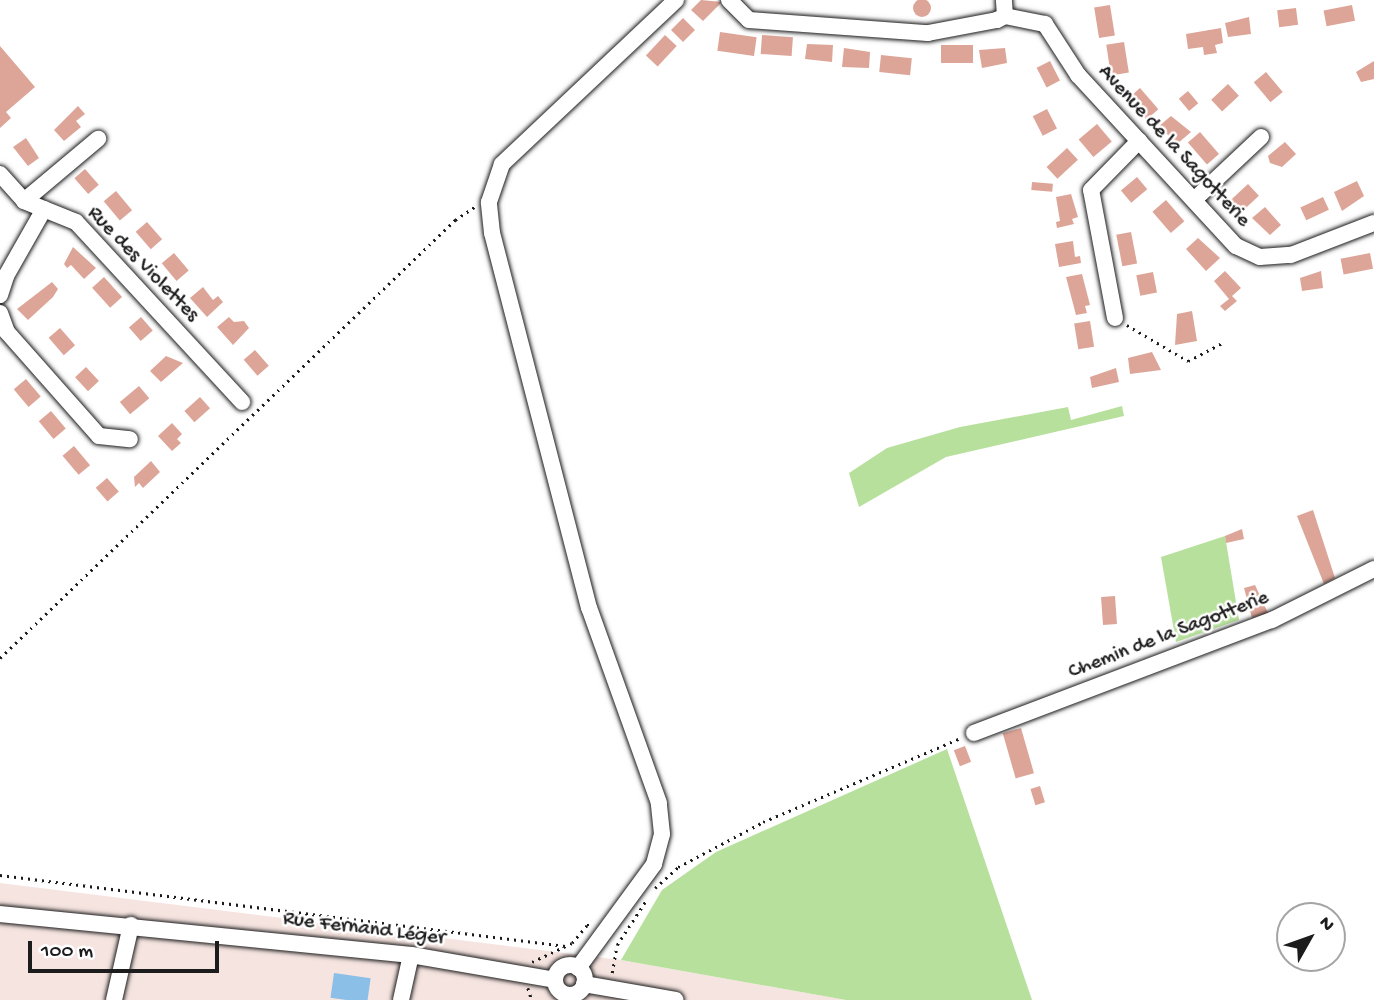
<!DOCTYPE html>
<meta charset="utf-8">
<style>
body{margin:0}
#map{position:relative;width:1374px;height:1000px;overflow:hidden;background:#fff;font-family:"Gochi Hand",sans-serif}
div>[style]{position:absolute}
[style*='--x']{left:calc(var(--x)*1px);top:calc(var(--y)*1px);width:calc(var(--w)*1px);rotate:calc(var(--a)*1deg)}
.built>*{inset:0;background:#f5e4e0}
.green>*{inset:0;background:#b7e09d}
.water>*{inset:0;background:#8bbfe8;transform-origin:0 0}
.building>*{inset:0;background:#dda598;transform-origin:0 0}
.round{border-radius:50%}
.path>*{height:2.5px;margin-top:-1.25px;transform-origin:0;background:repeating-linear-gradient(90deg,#1c1c1c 0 2px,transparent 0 7px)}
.roads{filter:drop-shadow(0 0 2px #1c1c1c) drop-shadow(0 0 2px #1c1c1c)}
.minor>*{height:16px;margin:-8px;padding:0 8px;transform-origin:8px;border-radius:8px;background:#fff}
.minor>.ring{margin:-8px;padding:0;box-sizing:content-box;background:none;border:16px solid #fff;border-radius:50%}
span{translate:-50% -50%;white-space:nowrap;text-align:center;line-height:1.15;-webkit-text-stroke:5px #fff;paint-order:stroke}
.street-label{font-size:21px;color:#1c1c1c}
.north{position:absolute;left:1276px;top:902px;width:70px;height:70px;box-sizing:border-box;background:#fff;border:2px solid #a4a4a4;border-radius:50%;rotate:50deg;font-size:19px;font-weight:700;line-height:28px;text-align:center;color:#1c1c1c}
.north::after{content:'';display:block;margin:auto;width:24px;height:32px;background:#1c1c1c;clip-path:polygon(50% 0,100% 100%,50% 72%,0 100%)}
.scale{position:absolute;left:28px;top:941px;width:191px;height:32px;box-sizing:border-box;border:4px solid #1c1c1c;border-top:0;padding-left:9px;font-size:21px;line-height:24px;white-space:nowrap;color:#1c1c1c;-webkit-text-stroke:5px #fff;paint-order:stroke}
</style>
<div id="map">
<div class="built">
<i style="clip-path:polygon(0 883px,621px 960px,846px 1000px,0 1000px)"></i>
</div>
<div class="green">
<i style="clip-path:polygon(1122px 406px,1124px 416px,946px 457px,859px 507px,849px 473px,887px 448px,960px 427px,1068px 407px,1071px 420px)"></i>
<i style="clip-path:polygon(1225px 536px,1239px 620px,1176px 642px,1161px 557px)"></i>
<i style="clip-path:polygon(947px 749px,1032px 1000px,846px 1000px,621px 960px,662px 890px,716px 852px)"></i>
</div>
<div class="water">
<i style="left:334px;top:973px;width:37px;height:25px;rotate:8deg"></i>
</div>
<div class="building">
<i class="round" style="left:913px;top:-1px;width:18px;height:18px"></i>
<i style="clip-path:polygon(701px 0,722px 2px,703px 21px,691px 10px)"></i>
<i style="left:1110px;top:5px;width:31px;height:16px;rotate:81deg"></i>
<i style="left:1352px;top:5px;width:16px;height:29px;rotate:79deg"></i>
<i style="left:1296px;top:8px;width:17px;height:19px;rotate:83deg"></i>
<i style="clip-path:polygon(1249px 17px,1251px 34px,1228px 37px,1225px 23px)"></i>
<i style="left:683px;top:18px;width:17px;height:17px;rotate:45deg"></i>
<i style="clip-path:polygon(1221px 28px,1223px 43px,1215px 45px,1217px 53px,1204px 55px,1203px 47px,1188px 49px,1186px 34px)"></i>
<i style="left:720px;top:32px;width:37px;height:19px;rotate:8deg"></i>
<i style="left:665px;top:35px;width:16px;height:28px;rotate:43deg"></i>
<i style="left:762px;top:35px;width:31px;height:19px;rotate:4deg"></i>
<i style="left:1124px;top:42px;width:31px;height:18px;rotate:81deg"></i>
<i style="clip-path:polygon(807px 44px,833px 45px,832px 62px,805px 59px)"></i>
<i style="left:941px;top:45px;width:32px;height:18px"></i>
<i style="clip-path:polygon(0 46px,35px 87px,6px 112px,11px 118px,0 128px)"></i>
<i style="clip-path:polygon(844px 48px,870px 52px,869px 68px,842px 67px)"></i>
<i style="clip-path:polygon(1005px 48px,1007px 63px,982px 68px,979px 50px)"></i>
<i style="left:881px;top:55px;width:31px;height:17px;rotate:6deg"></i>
<i style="left:1050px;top:61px;width:22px;height:15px;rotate:63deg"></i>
<i style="clip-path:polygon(1374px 61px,1374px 79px,1361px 82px,1356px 72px)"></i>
<i style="left:1266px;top:72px;width:26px;height:16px;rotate:50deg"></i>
<i style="left:1228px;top:84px;width:16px;height:23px;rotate:47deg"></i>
<i style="left:1140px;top:88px;width:28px;height:16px;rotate:49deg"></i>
<i style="left:1188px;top:91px;width:16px;height:12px;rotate:50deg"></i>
<i style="clip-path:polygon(78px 106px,85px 114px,76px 121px,81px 127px,64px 141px,54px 130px)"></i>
<i style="left:1047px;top:109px;width:22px;height:16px;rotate:63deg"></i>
<i style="clip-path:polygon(1171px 116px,1191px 132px,1177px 144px,1159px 126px)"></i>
<i style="left:1097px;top:124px;width:23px;height:24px;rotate:50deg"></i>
<i style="left:1200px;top:132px;width:29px;height:16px;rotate:49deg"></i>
<i style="clip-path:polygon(26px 138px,39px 158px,28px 166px,13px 147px)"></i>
<i style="clip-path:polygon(1285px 142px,1296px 154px,1282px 167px,1270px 163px,1268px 156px)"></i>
<i style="left:1067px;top:148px;width:16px;height:28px;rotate:47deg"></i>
<i style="left:85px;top:169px;width:21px;height:14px;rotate:49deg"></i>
<i style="left:1137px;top:177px;width:16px;height:21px;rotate:50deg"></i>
<i style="clip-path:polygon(1357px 181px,1364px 196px,1342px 211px,1334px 192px)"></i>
<i style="left:1032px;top:182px;width:21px;height:8px;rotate:5deg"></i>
<i style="left:1248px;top:184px;width:16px;height:25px;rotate:47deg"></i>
<i style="left:116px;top:191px;width:25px;height:16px;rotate:50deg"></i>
<i style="clip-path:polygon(1071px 194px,1078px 217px,1072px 219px,1074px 224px,1057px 228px,1056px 222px,1060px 221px,1056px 197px)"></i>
<i style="left:1323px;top:197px;width:14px;height:25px;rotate:65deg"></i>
<i style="left:1166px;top:200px;width:28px;height:18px;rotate:49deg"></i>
<i style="clip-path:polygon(1265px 207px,1281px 225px,1270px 235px,1252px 218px)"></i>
<i style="left:147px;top:222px;width:23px;height:15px;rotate:49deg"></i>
<i style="left:1131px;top:232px;width:32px;height:15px;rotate:79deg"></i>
<i style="clip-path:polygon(1198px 238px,1220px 258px,1206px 271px,1186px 249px)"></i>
<i style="clip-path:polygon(1073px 241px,1075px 257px,1080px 256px,1081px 263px,1059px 267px,1055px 244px)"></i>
<i style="clip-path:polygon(73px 247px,96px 268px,84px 279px,71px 265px,67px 268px,64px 264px)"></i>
<i style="left:174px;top:253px;width:23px;height:16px;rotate:50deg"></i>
<i style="left:1370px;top:253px;width:16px;height:30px;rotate:79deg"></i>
<i style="clip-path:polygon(1225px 271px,1241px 288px,1232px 296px,1237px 301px,1225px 311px,1220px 306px,1229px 299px,1214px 281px)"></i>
<i style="clip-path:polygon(1321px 271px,1323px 288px,1302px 291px,1300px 278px)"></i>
<i style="left:1153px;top:272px;width:21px;height:17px;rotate:79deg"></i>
<i style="clip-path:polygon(1082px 274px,1090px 305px,1085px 306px,1087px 313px,1076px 315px,1066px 277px)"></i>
<i style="left:104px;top:277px;width:27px;height:16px;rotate:48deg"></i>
<i style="clip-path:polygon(52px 282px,58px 289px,53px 297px,28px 320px,17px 309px)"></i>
<i style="clip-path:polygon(203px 287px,213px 300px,218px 296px,223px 302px,207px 317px,190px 298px)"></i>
<i style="clip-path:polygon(1192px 311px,1197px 341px,1175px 345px,1177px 314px)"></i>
<i style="left:141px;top:317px;width:18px;height:16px;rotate:49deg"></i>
<i style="clip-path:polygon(229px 317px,234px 322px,244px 321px,249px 328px,233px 345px,217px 327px)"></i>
<i style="left:1090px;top:321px;width:26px;height:16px;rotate:81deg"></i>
<i style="left:60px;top:328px;width:23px;height:15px;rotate:49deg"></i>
<i style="left:255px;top:350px;width:21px;height:15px;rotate:49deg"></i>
<i style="clip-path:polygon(1152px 352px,1161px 370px,1130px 374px,1128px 358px)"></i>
<i style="clip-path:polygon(166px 356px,183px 363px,161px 382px,150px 371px)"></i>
<i style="left:86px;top:367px;width:19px;height:15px;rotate:47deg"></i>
<i style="clip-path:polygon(1116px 368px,1119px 382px,1092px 388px,1090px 377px)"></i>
<i style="left:26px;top:379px;width:23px;height:16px;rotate:50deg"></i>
<i style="left:139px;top:386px;width:16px;height:25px;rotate:50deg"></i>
<i style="left:200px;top:397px;width:15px;height:21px;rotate:48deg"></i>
<i style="left:51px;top:411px;width:23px;height:16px;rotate:50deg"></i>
<i style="clip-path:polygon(172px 423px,182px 434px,177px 439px,181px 443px,172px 451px,158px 436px)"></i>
<i style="left:74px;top:446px;width:25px;height:15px;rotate:50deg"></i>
<i style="clip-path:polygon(151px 461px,160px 472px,143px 488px,139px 483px,135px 487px,134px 477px)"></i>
<i style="left:107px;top:478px;width:18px;height:15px;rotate:49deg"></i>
<i style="clip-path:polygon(1313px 510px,1335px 578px,1324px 584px,1297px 516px)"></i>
<i style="clip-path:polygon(1242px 529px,1244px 539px,1226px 543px,1225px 536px)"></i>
<i style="clip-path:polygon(1255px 585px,1268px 613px,1252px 618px,1244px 588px)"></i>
<i style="left:1115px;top:596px;width:28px;height:14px;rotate:86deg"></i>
<i style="left:1021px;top:728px;width:47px;height:19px;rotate:74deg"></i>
<i style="left:965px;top:746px;width:17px;height:12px;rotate:69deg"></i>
<i style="left:1040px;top:786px;width:17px;height:10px;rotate:73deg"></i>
</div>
<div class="path">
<i style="--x:1127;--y:325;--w:71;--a:30.5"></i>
<i style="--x:1188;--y:361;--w:41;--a:-27.8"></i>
<i style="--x:0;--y:658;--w:632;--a:-43.91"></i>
<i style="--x:455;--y:220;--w:25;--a:-34"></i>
<i style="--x:0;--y:875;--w:570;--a:7.15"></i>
<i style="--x:655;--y:888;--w:31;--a:-42"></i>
<i style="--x:678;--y:867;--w:96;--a:-27.9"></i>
<i style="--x:763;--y:822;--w:215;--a:-23"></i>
<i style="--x:532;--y:962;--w:44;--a:-25.4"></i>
<i style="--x:572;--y:943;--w:23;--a:-50"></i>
<i style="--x:587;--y:925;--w:6;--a:0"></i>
<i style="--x:612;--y:973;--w:28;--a:-80"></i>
<i style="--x:617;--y:945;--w:55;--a:-56.9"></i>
<i style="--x:528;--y:988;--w:13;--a:72"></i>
</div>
<div class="roads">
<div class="minor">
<i style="--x:729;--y:0;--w:28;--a:45"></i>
<i style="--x:749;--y:20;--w:179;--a:4.2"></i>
<i style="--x:928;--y:33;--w:70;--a:-10.7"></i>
<i style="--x:997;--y:20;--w:9;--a:-27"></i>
<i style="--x:1005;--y:16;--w:16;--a:-94"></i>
<i style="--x:1005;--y:16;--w:41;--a:11.3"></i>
<i style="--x:1045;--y:24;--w:61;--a:57.1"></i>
<i style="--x:1078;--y:75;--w:233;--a:47.3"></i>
<i style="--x:1236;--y:246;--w:26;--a:25"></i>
<i style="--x:1260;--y:257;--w:31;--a:-4"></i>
<i style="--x:1291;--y:255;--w:89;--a:-21.1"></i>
<i style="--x:0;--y:174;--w:36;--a:48"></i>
<i style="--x:24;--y:201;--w:56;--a:22"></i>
<i style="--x:76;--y:222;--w:245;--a:47.3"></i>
<i style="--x:1194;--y:200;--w:92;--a:-43.2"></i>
<i style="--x:24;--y:201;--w:97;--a:-40"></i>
<i style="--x:0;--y:295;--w:20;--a:-72"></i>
<i style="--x:6;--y:276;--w:77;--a:-60.4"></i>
<i style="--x:0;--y:313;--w:20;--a:70"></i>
<i style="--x:7;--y:332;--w:139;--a:48.5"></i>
<i style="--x:99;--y:436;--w:31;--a:6"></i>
<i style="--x:1115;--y:318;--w:130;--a:-100.6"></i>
<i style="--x:1091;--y:190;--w:69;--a:-45.6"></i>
<i style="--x:974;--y:733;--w:319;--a:-20.8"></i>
<i style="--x:1272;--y:620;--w:114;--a:-26.6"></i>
<i style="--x:0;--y:914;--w:413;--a:5.7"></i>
<i style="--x:411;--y:955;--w:146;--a:9.8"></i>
<i class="ring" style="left:555px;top:965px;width:14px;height:14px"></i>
<i style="--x:578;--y:968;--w:129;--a:-53.8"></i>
<i style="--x:654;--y:864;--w:31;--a:-75"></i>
<i style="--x:662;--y:834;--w:31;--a:-96"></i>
<i style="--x:659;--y:803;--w:207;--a:-109.7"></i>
<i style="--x:589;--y:608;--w:387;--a:-104.5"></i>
<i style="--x:492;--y:233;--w:31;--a:-96"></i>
<i style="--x:489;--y:202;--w:40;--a:-71.1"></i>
<i style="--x:502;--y:164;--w:239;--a:-43.3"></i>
<i style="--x:584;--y:984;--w:93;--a:9.9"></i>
<i style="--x:114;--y:1000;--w:77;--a:-77.2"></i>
<i style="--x:401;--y:1000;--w:46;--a:-77.5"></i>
</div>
</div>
<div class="street-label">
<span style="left:1173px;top:147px;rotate:47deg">Avenue de la Sagotterie</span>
<span style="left:142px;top:265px;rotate:46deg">Rue des Violettes</span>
<span style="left:1169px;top:636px;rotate:-21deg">Chemin de la Sagotterie</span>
<span style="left:364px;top:930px;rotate:7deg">Rue Fernand Léger</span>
</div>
<div class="north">N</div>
<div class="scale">100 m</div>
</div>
